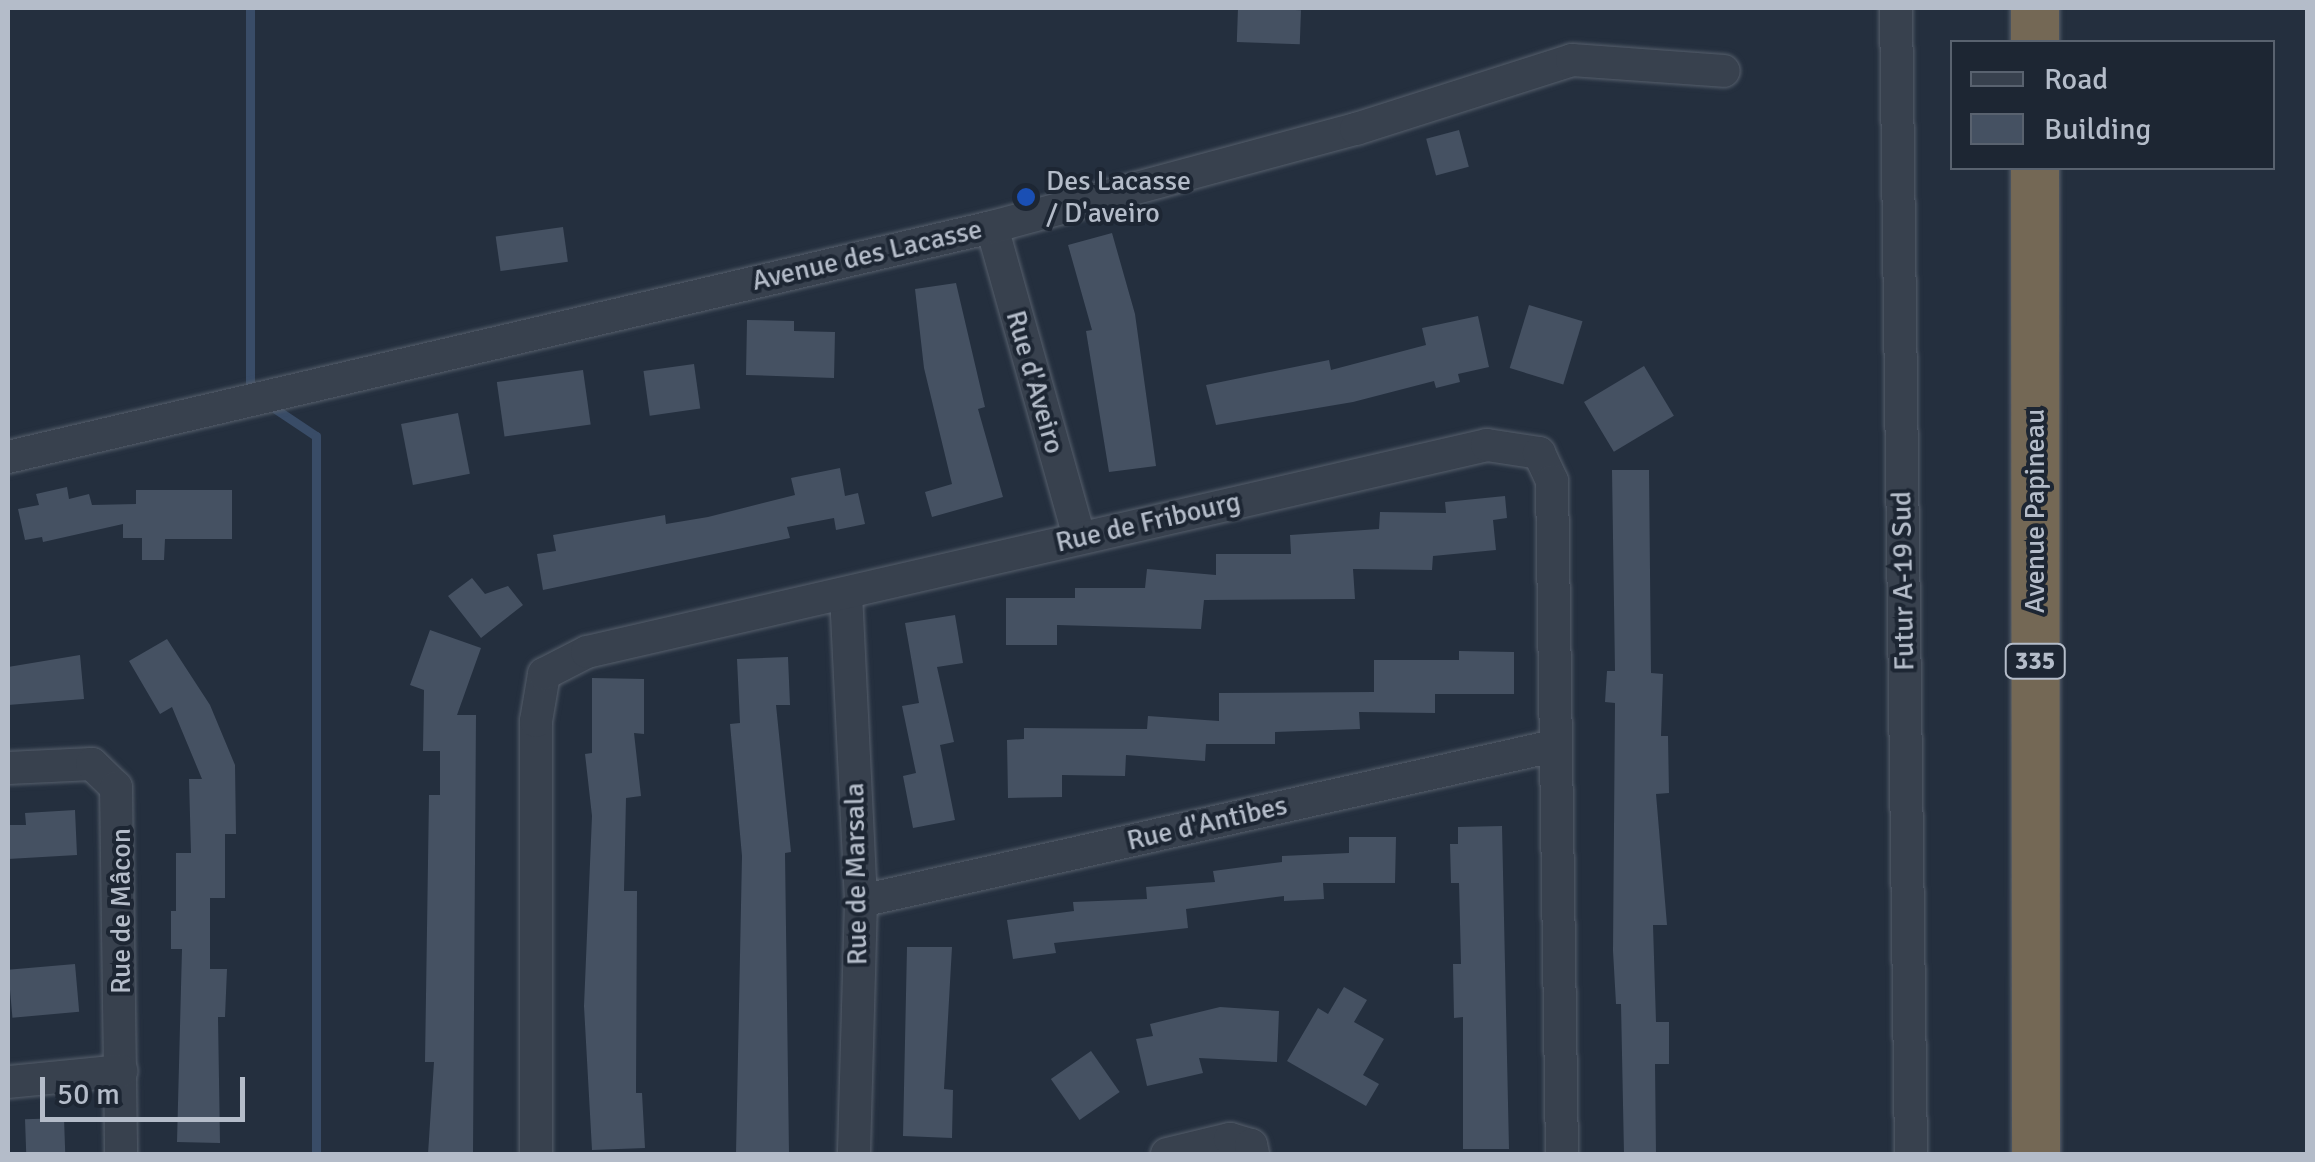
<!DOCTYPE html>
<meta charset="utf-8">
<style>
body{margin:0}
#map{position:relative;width:2315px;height:1162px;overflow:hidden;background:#242f3e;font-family:Signika,sans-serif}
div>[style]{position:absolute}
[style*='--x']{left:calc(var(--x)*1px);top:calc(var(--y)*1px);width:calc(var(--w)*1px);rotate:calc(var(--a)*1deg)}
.stream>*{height:9px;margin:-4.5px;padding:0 4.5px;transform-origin:4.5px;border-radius:4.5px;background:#394c67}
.building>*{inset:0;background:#455162;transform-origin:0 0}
.roads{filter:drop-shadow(0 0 2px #565f6c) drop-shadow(0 0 2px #565f6c)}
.minor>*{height:32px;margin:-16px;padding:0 16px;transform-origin:16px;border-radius:16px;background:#38414e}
.highway>*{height:48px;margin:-24px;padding:0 24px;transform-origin:24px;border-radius:24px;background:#746855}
.dots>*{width:28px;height:28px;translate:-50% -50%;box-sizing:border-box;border:5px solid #1d2633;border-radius:50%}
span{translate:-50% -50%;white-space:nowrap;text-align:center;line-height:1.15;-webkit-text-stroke:8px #1d2633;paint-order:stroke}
.shield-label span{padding:2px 8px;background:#1d2633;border:2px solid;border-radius:8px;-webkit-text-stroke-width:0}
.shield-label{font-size:25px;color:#b4bcc9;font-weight:700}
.poi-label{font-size:28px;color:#b4bcc9}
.left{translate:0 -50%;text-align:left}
.street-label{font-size:28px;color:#b4bcc9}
.frame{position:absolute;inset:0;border:10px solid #b4bcc9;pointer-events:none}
.legend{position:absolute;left:1950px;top:40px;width:325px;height:130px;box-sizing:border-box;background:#1d2633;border:2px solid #59626f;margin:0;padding:12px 18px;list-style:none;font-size:30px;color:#b4bcc9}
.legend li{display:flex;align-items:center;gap:20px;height:50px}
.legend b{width:50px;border:2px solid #59626f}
.scale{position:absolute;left:40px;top:1077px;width:205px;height:45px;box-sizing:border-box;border:5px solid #b4bcc9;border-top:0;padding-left:12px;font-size:30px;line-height:35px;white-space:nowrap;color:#b4bcc9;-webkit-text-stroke:8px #1d2633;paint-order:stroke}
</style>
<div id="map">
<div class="stream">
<i style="--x:250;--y:8;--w:384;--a:90"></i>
<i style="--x:271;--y:406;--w:54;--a:33.7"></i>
<i style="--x:316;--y:436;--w:718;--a:90"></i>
</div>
<div class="building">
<i style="left:1238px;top:8px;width:63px;height:34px;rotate:2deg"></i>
<i style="left:1459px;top:130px;width:38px;height:34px;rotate:75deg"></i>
<i style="left:563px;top:227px;width:35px;height:68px;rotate:82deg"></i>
<i style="clip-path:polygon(1112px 233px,1135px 314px,1156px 466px,1109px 472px,1086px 331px,1092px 330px,1068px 245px)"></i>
<i style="clip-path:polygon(956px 283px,985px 407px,978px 409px,1003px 497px,932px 517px,925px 492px,952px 484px,924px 368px,915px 289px)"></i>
<i style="left:1529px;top:305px;width:56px;height:66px;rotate:17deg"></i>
<i style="clip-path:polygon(1478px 316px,1489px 367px,1458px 374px,1460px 382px,1436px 388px,1434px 381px,1353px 402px,1216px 425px,1206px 385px,1329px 360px,1331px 370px,1426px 345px,1422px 328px)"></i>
<i style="clip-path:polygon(747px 320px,794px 321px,794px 331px,835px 332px,834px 378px,746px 375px)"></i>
<i style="left:694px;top:364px;width:45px;height:51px;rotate:82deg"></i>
<i style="left:1644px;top:366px;width:58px;height:70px;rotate:59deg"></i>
<i style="left:583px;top:370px;width:55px;height:87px;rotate:82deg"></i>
<i style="left:458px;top:413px;width:62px;height:58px;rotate:79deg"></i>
<i style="clip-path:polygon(840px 468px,845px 496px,858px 493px,865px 524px,836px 530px,834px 518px,787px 527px,790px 538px,543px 590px,537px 554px,556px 551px,553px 535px,665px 515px,666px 524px,708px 517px,795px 495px,791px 478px)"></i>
<i style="clip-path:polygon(1612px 470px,1649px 470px,1651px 673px,1663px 674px,1661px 736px,1668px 736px,1669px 793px,1656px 794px,1667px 925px,1653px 925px,1656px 1022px,1669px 1022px,1669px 1064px,1655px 1064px,1656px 1154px,1624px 1154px,1621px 1004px,1616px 1004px,1613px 951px,1615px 703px,1605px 702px,1607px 671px,1615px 671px)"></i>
<i style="clip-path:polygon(67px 487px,69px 499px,89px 494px,92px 505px,136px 504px,136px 490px,232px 490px,232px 539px,165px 539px,164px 560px,142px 560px,142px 538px,123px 538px,123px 524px,43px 542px,42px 537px,25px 540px,18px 509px,39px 505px,36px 494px)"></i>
<i style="clip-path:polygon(1505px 496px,1507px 518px,1493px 520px,1496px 550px,1433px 556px,1432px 570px,1353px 569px,1355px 599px,1204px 600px,1201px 629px,1057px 625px,1057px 645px,1006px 645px,1006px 598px,1075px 598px,1075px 588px,1145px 588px,1147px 569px,1216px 575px,1216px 554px,1291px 554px,1290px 535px,1379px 529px,1380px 512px,1446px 513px,1445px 502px)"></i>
<i style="clip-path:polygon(472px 578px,485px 594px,508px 586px,523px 605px,481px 638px,448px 596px)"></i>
<i style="clip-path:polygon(955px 615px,963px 663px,937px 667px,954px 742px,940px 745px,955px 820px,913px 828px,903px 776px,916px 773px,902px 706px,919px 703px,905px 623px)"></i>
<i style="clip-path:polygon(430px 630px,481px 648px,457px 715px,476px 715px,473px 1154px,428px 1154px,434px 1062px,425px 1062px,429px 795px,440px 795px,440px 751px,423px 751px,424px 690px,410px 685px)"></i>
<i style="clip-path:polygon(167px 639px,210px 705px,235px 765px,236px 834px,225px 834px,225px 898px,210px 898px,210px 969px,227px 969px,225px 1017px,218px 1017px,220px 1143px,177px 1142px,182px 949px,171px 949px,171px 911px,176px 911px,176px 853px,191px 853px,189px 779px,202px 779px,172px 707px,160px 714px,129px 661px)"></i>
<i style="clip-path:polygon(1459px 651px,1514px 652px,1514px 694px,1435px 694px,1435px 713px,1359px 712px,1360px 729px,1275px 732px,1275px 744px,1206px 744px,1205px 761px,1126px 755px,1125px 776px,1062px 775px,1062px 797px,1008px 798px,1007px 740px,1024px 739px,1024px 728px,1147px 729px,1148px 716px,1219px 721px,1219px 693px,1374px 692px,1374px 660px,1459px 660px)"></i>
<i style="clip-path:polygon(80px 655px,84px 699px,8px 705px,8px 667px)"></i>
<i style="clip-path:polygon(788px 657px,790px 705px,776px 705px,791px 852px,785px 853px,789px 1154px,736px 1154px,742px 856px,730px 724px,740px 723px,737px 659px)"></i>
<i style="clip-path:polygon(592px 678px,644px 679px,644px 734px,634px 733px,641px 796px,626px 798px,624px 891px,637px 891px,636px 1093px,642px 1093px,645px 1148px,592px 1150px,584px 1006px,592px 816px,585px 754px,592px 753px)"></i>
<i style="clip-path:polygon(75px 810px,77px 855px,8px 859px,8px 825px,26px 825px,25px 813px)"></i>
<i style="clip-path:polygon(1502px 826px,1509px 1149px,1463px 1149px,1463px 1017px,1454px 1018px,1453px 964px,1461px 964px,1459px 883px,1451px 883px,1450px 844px,1458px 844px,1458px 827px)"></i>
<i style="clip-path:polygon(1349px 837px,1396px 837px,1395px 883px,1323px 883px,1324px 899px,1284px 901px,1284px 896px,1186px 909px,1188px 928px,1054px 943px,1056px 953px,1013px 959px,1007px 920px,1074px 911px,1073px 902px,1147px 899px,1146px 887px,1215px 882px,1213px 871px,1282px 862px,1282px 856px,1349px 853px)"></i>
<i style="clip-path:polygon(907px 947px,952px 947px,944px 1089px,953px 1090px,952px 1138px,903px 1136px)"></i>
<i style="left:75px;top:964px;width:48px;height:67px;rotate:85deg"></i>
<i style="clip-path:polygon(1344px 987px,1367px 1000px,1354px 1022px,1384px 1039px,1363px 1075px,1379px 1084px,1366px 1106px,1287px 1061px,1318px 1008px,1328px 1014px)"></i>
<i style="clip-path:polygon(1220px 1007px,1279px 1011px,1277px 1062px,1199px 1058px,1203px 1073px,1147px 1086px,1136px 1039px,1153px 1036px,1150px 1024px)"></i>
<i style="left:1091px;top:1051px;width:50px;height:49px;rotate:55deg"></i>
<i style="left:64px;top:1118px;width:36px;height:39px;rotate:88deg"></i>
</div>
<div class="roads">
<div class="minor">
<i style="--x:1896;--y:8;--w:1146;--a:89.25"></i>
<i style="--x:992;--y:227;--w:322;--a:74.3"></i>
<i style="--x:8;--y:457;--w:1011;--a:-13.16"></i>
<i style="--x:992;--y:227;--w:377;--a:-15.1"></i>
<i style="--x:1356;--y:129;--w:227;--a:-17.7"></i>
<i style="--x:1572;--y:60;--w:152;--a:4.1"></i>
<i style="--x:846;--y:594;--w:307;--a:87.2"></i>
<i style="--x:861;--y:901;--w:253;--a:91.6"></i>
<i style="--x:8;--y:768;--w:84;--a:-2.7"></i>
<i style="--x:92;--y:764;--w:33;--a:44"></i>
<i style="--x:116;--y:787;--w:367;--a:89.2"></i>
<i style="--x:861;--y:901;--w:710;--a:-12.61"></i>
<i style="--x:8;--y:1082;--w:114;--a:-5.6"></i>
<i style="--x:536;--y:1154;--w:433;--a:-90"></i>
<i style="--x:536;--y:721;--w:48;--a:-80.3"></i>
<i style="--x:544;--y:674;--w:48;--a:-27.1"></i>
<i style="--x:587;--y:652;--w:923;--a:-12.95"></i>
<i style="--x:1487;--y:445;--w:53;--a:8.7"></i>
<i style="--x:1539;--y:453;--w:31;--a:65"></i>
<i style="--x:1552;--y:481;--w:673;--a:89.15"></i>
<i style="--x:1167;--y:1154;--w:65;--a:-13.4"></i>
<i style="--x:1230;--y:1139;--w:22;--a:16"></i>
<i style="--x:1251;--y:1145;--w:9;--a:77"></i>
</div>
<div class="highway">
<i style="--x:2035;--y:8;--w:34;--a:90"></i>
<i style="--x:2035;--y:168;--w:986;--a:89.94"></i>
</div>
</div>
<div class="dots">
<i style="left:1026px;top:197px;background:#1a4fb4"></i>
</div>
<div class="shield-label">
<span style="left:2035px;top:661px">335</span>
</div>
<div class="poi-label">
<span class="left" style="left:1046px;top:197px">Des Lacasse<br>/ D'aveiro</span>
</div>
<div class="street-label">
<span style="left:867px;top:255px;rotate:-13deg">Avenue des Lacasse</span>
<span style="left:1035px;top:382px;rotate:74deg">Rue d'Aveiro</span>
<span style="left:2035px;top:511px;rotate:-90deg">Avenue Papineau</span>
<span style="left:1148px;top:522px;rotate:-13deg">Rue de Fribourg</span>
<span style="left:1903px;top:581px;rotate:-91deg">Futur A-19 Sud</span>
<span style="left:1207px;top:823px;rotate:-13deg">Rue d'Antibes</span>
<span style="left:856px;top:874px;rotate:-91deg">Rue de Marsala</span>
<span style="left:121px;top:911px;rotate:-90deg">Rue de Mâcon</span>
</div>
<div class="frame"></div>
<ul class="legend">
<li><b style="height:12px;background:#38414e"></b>Road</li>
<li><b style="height:28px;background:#455162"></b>Building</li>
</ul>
<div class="scale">50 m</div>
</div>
